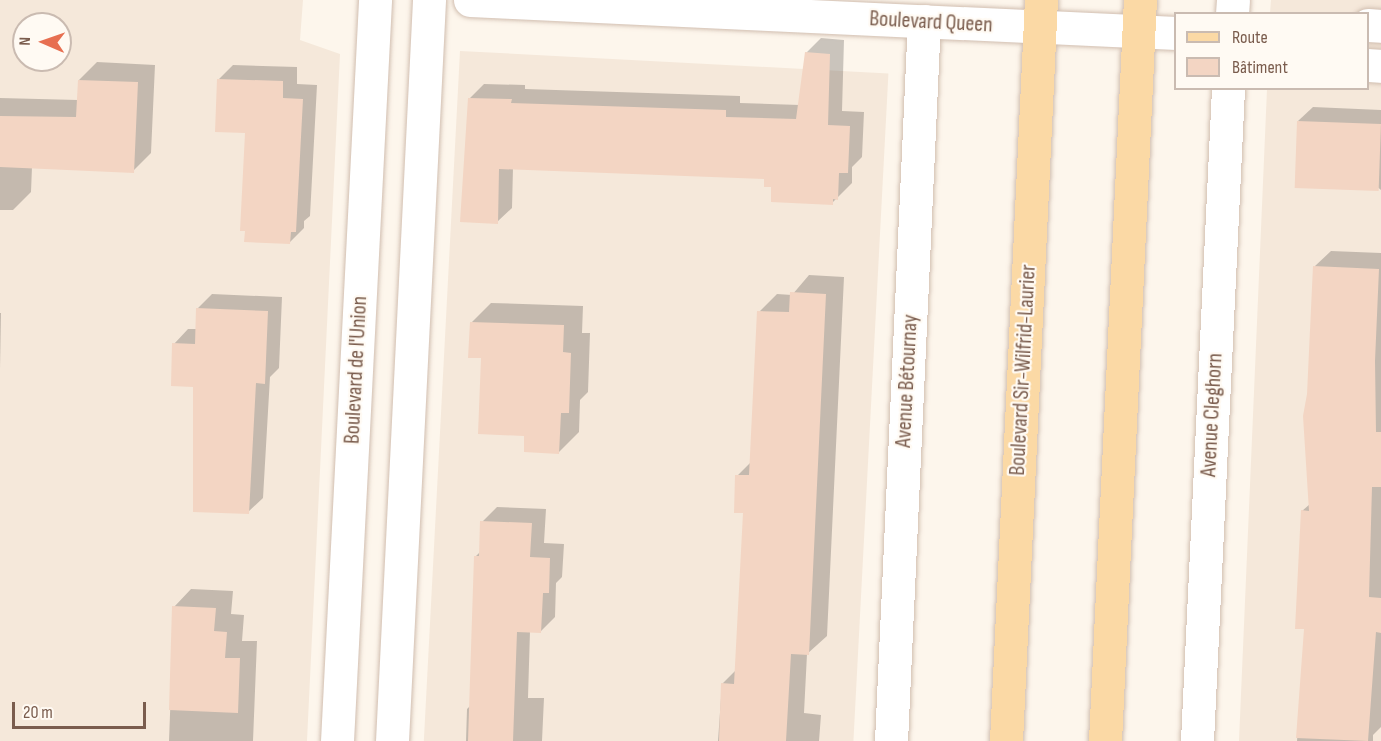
<!DOCTYPE html>
<meta charset="utf-8">
<style>
body{margin:0}
#map{position:relative;width:1381px;height:741px;overflow:hidden;background:#fdf6ec;font-family:"Sofia Sans Condensed",sans-serif}
div>[style]{position:absolute}
[style*='--x']{left:calc(var(--x)*1px);top:calc(var(--y)*1px);width:calc(var(--w)*1px);rotate:calc(var(--a)*1deg)}
.residential>*{inset:0;background:#f5e8da;transform-origin:0 0}
.shadow>*{inset:0;background:#0003}
.building>*{inset:0;background:#f3d5c3;transform-origin:0 0}
.roads{filter:drop-shadow(0 0 2px #d1beb0) drop-shadow(0 0 2px #d1beb0)}
.minor>*{height:33px;margin:-16.5px;padding:0 16.5px;transform-origin:16.5px;border-radius:16.5px;background:#fff}
.major>*{height:33px;margin:-16.5px;padding:0 16.5px;transform-origin:16.5px;border-radius:16.5px;background:#fbd9a5}
span{translate:-50% -50%;white-space:nowrap;text-align:center;line-height:1.15;-webkit-text-stroke:4.5px #fffaf3;paint-order:stroke}
.street-label{font-size:22px;color:#7a5c4d}
.legend{position:absolute;left:1174px;top:12px;width:195px;height:78px;box-sizing:border-box;background:#fffaf3;border:2px solid #cabbb1;margin:0;padding:8px 10px;list-style:none;font-size:18px;color:#7a5c4d}
.legend li{display:flex;align-items:center;gap:12px;height:30px}
.legend b{width:30px;border:2px solid #cabbb1}
.north{position:absolute;left:12px;top:12px;width:60px;height:60px;box-sizing:border-box;background:#fffaf3;border:2px solid #cabbb1;border-radius:50%;rotate:272deg;font-size:16px;font-weight:700;line-height:24px;text-align:center;color:#7a5c4d}
.north::after{content:'';display:block;margin:auto;width:21px;height:27px;background:#e76f51;clip-path:polygon(50% 0,100% 100%,50% 72%,0 100%)}
.scale{position:absolute;left:12px;top:702px;width:134px;height:27px;box-sizing:border-box;border:3px solid #7a5c4d;border-top:0;padding-left:8px;font-size:18px;line-height:21px;white-space:nowrap;color:#7a5c4d;-webkit-text-stroke:4px #fffaf3;paint-order:stroke}
</style>
<div id="map">
<div class="residential">
<i style="clip-path:polygon(evenodd,0 0,303px 0,300px 40px,340px 54px,307px 741px,0 741px,0 0,24px 24px,60px 24px,60px 60px,24px 60px,24px 24px)"></i>
<i style="clip-path:polygon(1271px 0,1381px 0,1381px 741px,1239px 741px,1267px 89px,1368px 88px,1368px 14px,1270px 13px)"></i>
<i style="left:460px;top:51px;width:429px;height:691px;rotate:3deg"></i>
</div>
<div class="shadow">
<i style="clip-path:polygon(821px 38px,844px 40px,842px 111px,864px 112px,862px 157px,852px 167px,852px 183px,832px 203px,773px 185px,766px 177px,513px 168px,512px 208px,497px 222px,469px 99px,484px 84px,525px 85px,525px 89px,740px 96px,740px 103px,800px 105px,806px 53px)"></i>
<i style="clip-path:polygon(97px 62px,155px 65px,151px 153px,133px 171px,32px 167px,31px 192px,13px 210px,0 210px,0 98px,78px 100px,79px 80px)"></i>
<i style="clip-path:polygon(233px 65px,297px 67px,297px 84px,317px 85px,310px 216px,304px 221px,304px 228px,290px 242px,246px 132px,219px 79px)"></i>
<i style="clip-path:polygon(1313px 107px,1381px 110px,1381px 190px,1298px 121px)"></i>
<i style="clip-path:polygon(1331px 251px,1381px 253px,1381px 727px,1373px 735px,1373px 741px,1297px 741px,1305px 628px,1302px 511px,1310px 504px,1308px 394px,1315px 266px)"></i>
<i style="clip-path:polygon(809px 275px,844px 277px,827px 636px,807px 654px,804px 713px,821px 715px,819px 741px,718px 741px,722px 684px,737px 669px,745px 512px,737px 476px,751px 462px,759px 312px,777px 294px,792px 295px)"></i>
<i style="clip-path:polygon(212px 294px,282px 297px,279px 368px,270px 377px,263px 498px,248px 512px,195px 385px,174px 344px,188px 329px,197px 329px,197px 309px)"></i>
<i style="clip-path:polygon(491px 303px,583px 306px,582px 333px,590px 333px,588px 392px,580px 400px,579px 432px,559px 452px,526px 434px,483px 357px,471px 323px)"></i>
<i style="clip-path:polygon(0 313px,1px 313px,0 369px)"></i>
<i style="clip-path:polygon(497px 507px,546px 509px,544px 543px,564px 544px,562px 577px,556px 583px,555px 617px,541px 631px,530px 631px,528px 698px,544px 698px,542px 741px,466px 741px,467px 709px,470px 706px,476px 556px,481px 551px,482px 522px)"></i>
<i style="clip-path:polygon(191px 589px,233px 591px,231px 614px,244px 615px,242px 641px,257px 641px,253px 741px,169px 741px,174px 607px)"></i>
</div>
<div class="building">
<i style="clip-path:polygon(805px 52px,830px 54px,828px 125px,850px 126px,848px 173px,839px 173px,838px 200px,833px 199px,833px 205px,771px 202px,771px 187px,764px 187px,764px 179px,499px 169px,498px 224px,460px 222px,468px 98px,512px 99px,511px 103px,726px 110px,726px 117px,796px 119px)"></i>
<i style="clip-path:polygon(217px 79px,283px 81px,283px 98px,303px 99px,296px 232px,291px 232px,290px 244px,244px 242px,245px 231px,240px 231px,245px 133px,215px 132px)"></i>
<i style="clip-path:polygon(78px 80px,138px 82px,134px 173px,0 167px,0 116px,76px 117px)"></i>
<i style="left:1297px;top:121px;width:84px;height:67px;rotate:2deg"></i>
<i style="clip-path:polygon(1313px 266px,1379px 269px,1375px 361px,1376px 432px,1381px 432px,1381px 487px,1372px 487px,1369px 597px,1381px 598px,1381px 633px,1376px 632px,1368px 741px,1296px 738px,1304px 629px,1295px 629px,1301px 510px,1309px 511px,1303px 416px,1307px 394px)"></i>
<i style="clip-path:polygon(790px 292px,826px 294px,809px 655px,791px 654px,786px 741px,719px 741px,721px 683px,734px 684px,743px 513px,734px 513px,735px 475px,749px 475px,757px 311px,789px 312px)"></i>
<i style="clip-path:polygon(196px 308px,268px 311px,265px 384px,256px 383px,249px 514px,193px 512px,193px 387px,171px 386px,172px 343px,195px 344px)"></i>
<i style="clip-path:polygon(470px 322px,564px 325px,563px 352px,571px 353px,569px 413px,561px 413px,559px 454px,524px 452px,524px 436px,478px 434px,481px 358px,468px 358px)"></i>
<i style="clip-path:polygon(480px 521px,532px 523px,530px 557px,550px 558px,549px 593px,543px 593px,541px 633px,517px 632px,513px 741px,468px 741px,474px 556px,479px 556px)"></i>
<i style="clip-path:polygon(172px 606px,216px 608px,214px 631px,227px 632px,225px 658px,240px 658px,238px 713px,169px 710px)"></i>
</div>
<div class="roads">
<div class="minor">
<i style="--x:470;--y:0;--w:707;--a:2.68"></i>
<i style="--x:1232;--y:14;--w:14;--a:-86"></i>
<i style="--x:1368;--y:25;--w:13;--a:4"></i>
<i style="--x:1368;--y:65;--w:13;--a:4"></i>
<i style="--x:337;--y:741;--w:742;--a:-87.06"></i>
<i style="--x:392;--y:741;--w:742;--a:-87.14"></i>
<i style="--x:891;--y:741;--w:721;--a:-87.38"></i>
<i style="--x:1197;--y:741;--w:654;--a:-87.28"></i>
</div>
<div class="major">
<i style="--x:1006;--y:741;--w:742;--a:-87.3"></i>
<i style="--x:1105;--y:741;--w:742;--a:-87.3"></i>
</div>
</div>
<div class="street-label">
<span style="left:931px;top:22px;rotate:3deg">Boulevard Queen</span>
<span style="left:356px;top:370px;rotate:-87deg">Boulevard de l'Union</span>
<span style="left:1023px;top:370px;rotate:-87deg">Boulevard Sir-Wilfrid-Laurier</span>
<span style="left:907px;top:381px;rotate:-87deg">Avenue Bétournay</span>
<span style="left:1212px;top:415px;rotate:-87deg">Avenue Cleghorn</span>
</div>
<ul class="legend">
<li><b style="height:8px;background:#fbd9a5"></b>Route</li>
<li><b style="height:16px;background:#f3d5c3"></b>Bâtiment</li>
</ul>
<div class="north">N</div>
<div class="scale">20 m</div>
</div>
